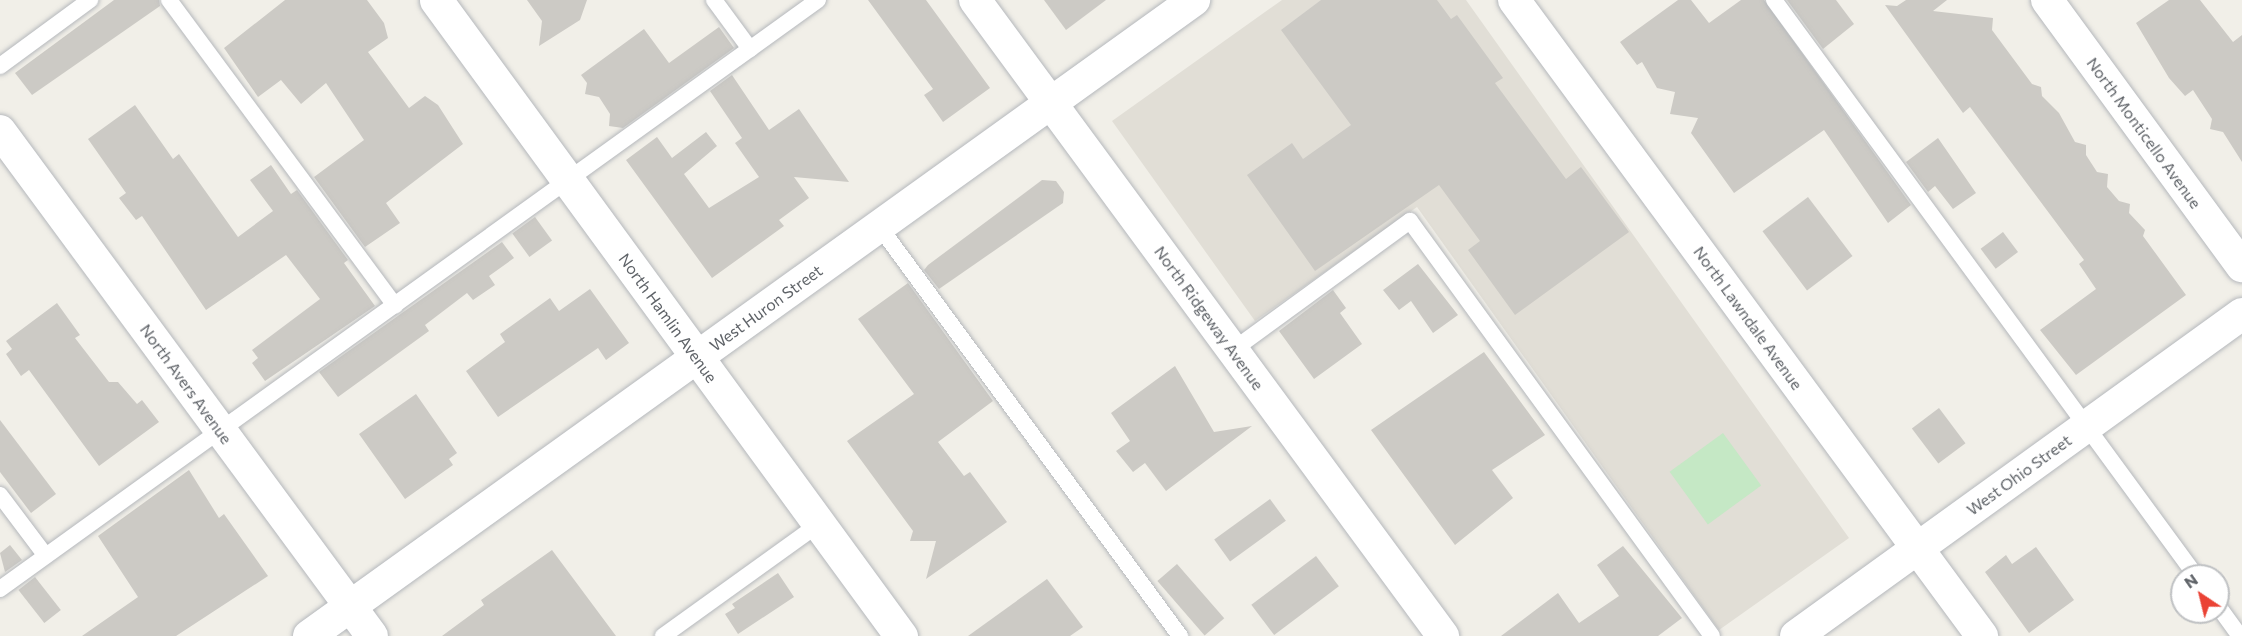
<!DOCTYPE html>
<style>
body{margin:0}
#map{position:relative;width:2242px;height:636px;overflow:hidden;background:#f1efe8;font-family:Commissioner,sans-serif}
div>[style]{position:absolute}
[style*='--x']{left:calc(var(--x)*1px);top:calc(var(--y)*1px);width:calc(var(--w)*1px);rotate:calc(var(--a)*1deg)}
.education>*{inset:0;background:#e1ded6}
.green>*{inset:0;background:#c5e8c5;transform-origin:0 0}
.building>*{inset:0;background:#cccac5;transform-origin:0 0}
.roads{filter:drop-shadow(0 0 2px #b5b8bc) drop-shadow(0 0 2px #b5b8bc)}
.service>*{height:16px;margin:-8px;padding:0 8px;transform-origin:8px;border-radius:8px;background:#fff}
.minor>*{height:32px;margin:-16px;padding:0 16px;transform-origin:16px;border-radius:16px;background:#fff}
.tertiary>*{height:33px;margin:-16.5px;padding:0 16.5px;transform-origin:16.5px;border-radius:16.5px;background:#fff}
span{translate:-50% -50%;white-space:nowrap;text-align:center;line-height:1.15;-webkit-text-stroke:4.5px #fff;paint-order:stroke}
.street-label{font-size:16px;color:#5f6368}
.north{position:absolute;left:2170px;top:564px;width:60px;height:60px;box-sizing:border-box;background:#fff;border:2px solid #bfc1c3;border-radius:50%;rotate:325deg;font-size:16px;font-weight:700;line-height:24px;text-align:center;color:#5f6368}
.north::after{content:'';display:block;margin:auto;width:21px;height:27px;background:#ea4335;clip-path:polygon(50% 0,100% 100%,50% 72%,0 100%)}
</style>
<div id="map">
<div class="education">
<i style="clip-path:polygon(1282px 0,1466px 0,1849px 538px,1719px 630px,1417px 207px,1255px 321px,1112px 121px)"></i>
</div>
<div class="green">
<i style="left:1723px;top:433px;width:65px;height:66px;rotate:54deg"></i>
</div>
<div class="building">
<i style="clip-path:polygon(114px 0,159px 0,160px 6px,32px 95px,15px 73px)"></i>
<i style="clip-path:polygon(285px 0,367px 0,384px 23px,388px 38px,368px 52px,409px 108px,425px 96px,438px 105px,463px 144px,386px 203px,400px 223px,365px 247px,314px 177px,364px 140px,326px 83px,301px 104px,281px 80px,258px 97px,224px 48px)"></i>
<i style="clip-path:polygon(527px 0,587px 0,580px 20px,539px 46px,542px 21px)"></i>
<i style="clip-path:polygon(868px 0,926px 0,990px 88px,943px 122px,924px 95px,933px 89px)"></i>
<i style="clip-path:polygon(1044px 0,1106px 0,1066px 30px)"></i>
<i style="clip-path:polygon(1321px 0,1437px 0,1451px 19px,1457px 15px,1503px 78px,1495px 83px,1566px 179px,1581px 167px,1629px 232px,1515px 315px,1468px 250px,1480px 241px,1439px 185px,1315px 271px,1247px 175px,1292px 143px,1303px 159px,1351px 125px,1281px 30px)"></i>
<i style="clip-path:polygon(1678px 0,1691px 0,1709px 23px,1741px 0,1764px 0,1911px 205px,1888px 223px,1824px 130px,1734px 193px,1691px 133px,1698px 118px,1670px 114px,1675px 92px,1657px 88px,1642px 62px,1637px 65px,1620px 42px)"></i>
<i style="clip-path:polygon(1787px 0,1836px 0,1854px 24px,1823px 49px)"></i>
<i style="clip-path:polygon(1906px 0,1947px 0,1933px 11px,1993px 18px,1992px 30px,2032px 84px,2041px 87px,2042px 96px,2059px 113px,2075px 142px,2086px 145px,2086px 155px,2097px 172px,2108px 174px,2107px 187px,2119px 201px,2130px 204px,2129px 213px,2145px 230px,2143px 236px,2186px 295px,2076px 375px,2040px 330px,2096px 289px,2079px 264px,2084px 260px,1970px 107px,1963px 113px,1885px 5px,1897px 6px)"></i>
<i style="clip-path:polygon(2169px 0,2200px 0,2233px 42px,2242px 35px,2242px 162px,2223px 132px,2210px 129px,2212px 119px,2193px 90px,2185px 96px,2169px 78px,2136px 23px)"></i>
<i style="clip-path:polygon(719px 27px,734px 48px,623px 128px,609px 126px,610px 114px,599px 97px,585px 94px,587px 83px,581px 75px,644px 29px,669px 63px)"></i>
<i style="clip-path:polygon(732px 75px,769px 130px,799px 109px,849px 182px,794px 177px,809px 198px,779px 220px,784px 226px,712px 278px,626px 160px,657px 137px,672px 158px,706px 132px,717px 146px,684px 174px,709px 208px,759px 177px,735px 143px,742px 138px,710px 91px)"></i>
<i style="clip-path:polygon(135px 105px,173px 159px,179px 154px,238px 237px,273px 211px,250px 180px,271px 165px,291px 194px,297px 190px,348px 260px,344px 263px,375px 306px,265px 381px,252px 363px,258px 358px,252px 350px,320px 299px,286px 255px,206px 310px,142px 216px,136px 220px,119px 198px,126px 193px,88px 139px)"></i>
<i style="clip-path:polygon(1938px 138px,1976px 193px,1953px 209px,1935px 186px,1928px 192px,1906px 162px)"></i>
<i style="clip-path:polygon(1042px 180px,1056px 181px,1064px 192px,1063px 203px,939px 289px,924px 270px,928px 265px)"></i>
<i style="left:1808px;top:197px;width:74px;height:57px;rotate:53deg"></i>
<i style="left:535px;top:217px;width:29px;height:28px;rotate:54deg"></i>
<i style="left:2003px;top:232px;width:25px;height:28px;rotate:53deg"></i>
<i style="clip-path:polygon(502px 242px,514px 258px,489px 276px,495px 285px,473px 300px,467px 293px,425px 325px,429px 331px,338px 397px,319px 372px)"></i>
<i style="clip-path:polygon(1418px 264px,1458px 315px,1433px 333px,1411px 301px,1399px 310px,1383px 290px)"></i>
<i style="clip-path:polygon(908px 283px,993px 401px,938px 442px,964px 476px,970px 472px,1007px 522px,926px 579px,936px 541px,910px 541px,913px 531px,847px 441px,914px 394px,858px 319px)"></i>
<i style="clip-path:polygon(590px 289px,629px 343px,606px 360px,598px 348px,498px 417px,466px 371px,505px 342px,500px 334px,550px 298px,559px 311px)"></i>
<i style="clip-path:polygon(1333px 290px,1346px 308px,1340px 313px,1362px 344px,1314px 379px,1279px 331px)"></i>
<i style="clip-path:polygon(57px 303px,80px 335px,75px 338px,109px 382px,118px 382px,137px 404px,142px 400px,159px 422px,99px 466px,29px 370px,21px 376px,6px 354px,12px 349px,6px 341px)"></i>
<i style="clip-path:polygon(1484px 352px,1545px 435px,1492px 470px,1513px 498px,1455px 545px,1371px 430px)"></i>
<i style="clip-path:polygon(1175px 366px,1214px 432px,1252px 426px,1166px 491px,1145px 463px,1133px 472px,1116px 451px,1130px 441px,1111px 413px)"></i>
<i style="clip-path:polygon(416px 394px,457px 453px,449px 459px,453px 465px,405px 499px,359px 434px)"></i>
<i style="left:1939px;top:408px;width:44px;height:34px;rotate:53deg"></i>
<i style="clip-path:polygon(0 420px,56px 494px,31px 513px,0 472px)"></i>
<i style="clip-path:polygon(189px 470px,219px 518px,224px 514px,268px 576px,176px 636px,82px 636px,138px 597px,98px 536px)"></i>
<i style="left:1270px;top:499px;width:27px;height:69px;rotate:54deg"></i>
<i style="clip-path:polygon(10px 545px,22px 560px,5px 572px,0 553px)"></i>
<i style="clip-path:polygon(1623px 546px,1682px 618px,1658px 636px,1501px 636px,1558px 593px,1579px 623px,1619px 596px,1597px 565px)"></i>
<i style="clip-path:polygon(2036px 547px,2074px 600px,2029px 633px,1985px 572px,2006px 555px,2012px 564px)"></i>
<i style="clip-path:polygon(552px 550px,616px 636px,442px 636px,484px 605px,481px 600px)"></i>
<i style="left:1316px;top:556px;width:38px;height:81px;rotate:53deg"></i>
<i style="left:1177px;top:564px;width:72px;height:26px;rotate:49deg"></i>
<i style="clip-path:polygon(778px 573px,794px 597px,738px 634px,725px 614px,735px 608px,732px 604px)"></i>
<i style="left:35px;top:577px;width:42px;height:21px;rotate:52deg"></i>
<i style="clip-path:polygon(1047px 579px,1083px 627px,1070px 636px,968px 636px)"></i>
</div>
<div class="roads">
<div class="service">
<i style="--x:169;--y:0;--w:380;--a:53.5"></i>
<i style="--x:714;--y:0;--w:61;--a:53.7"></i>
<i style="--x:1774;--y:0;--w:714;--a:53.77"></i>
<i style="--x:0;--y:66;--w:112;--a:-36.3"></i>
<i style="--x:879;--y:226;--w:509;--a:53.72"></i>
<i style="--x:1233;--y:350;--w:219;--a:-36.1"></i>
<i style="--x:1410;--y:221;--w:513;--a:53.96"></i>
<i style="--x:0;--y:495;--w:76;--a:53"></i>
<i style="--x:0;--y:589;--w:1008;--a:-35.76"></i>
<i style="--x:2218;--y:606;--w:37;--a:54"></i>
<i style="--x:663;--y:636;--w:192;--a:-35.7"></i>
</div>
<div class="minor">
<i style="--x:975;--y:0;--w:790;--a:53.65"></i>
<i style="--x:1514;--y:0;--w:790;--a:53.65"></i>
<i style="--x:2047;--y:0;--w:330;--a:53.8"></i>
<i style="--x:0;--y:131;--w:627;--a:53.62"></i>
<i style="--x:309;--y:636;--w:1090;--a:-35.7"></i>
<i style="--x:1796;--y:636;--w:550;--a:-35.83"></i>
</div>
<div class="tertiary">
<i style="--x:436;--y:0;--w:788;--a:53.83"></i>
</div>
</div>
<div class="street-label">
<span style="left:2144px;top:133px;rotate:54deg">North Monticello Avenue</span>
<span style="left:766px;top:308px;rotate:-36deg">West Huron Street</span>
<span style="left:668px;top:318px;rotate:54deg">North Hamlin Avenue</span>
<span style="left:1209px;top:318px;rotate:54deg">North Ridgeway Avenue</span>
<span style="left:1748px;top:318px;rotate:54deg">North Lawndale Avenue</span>
<span style="left:186px;top:384px;rotate:54deg">North Avers Avenue</span>
<span style="left:2019px;top:475px;rotate:-36deg">West Ohio Street</span>
</div>
<div class="north">N</div>
</div>
